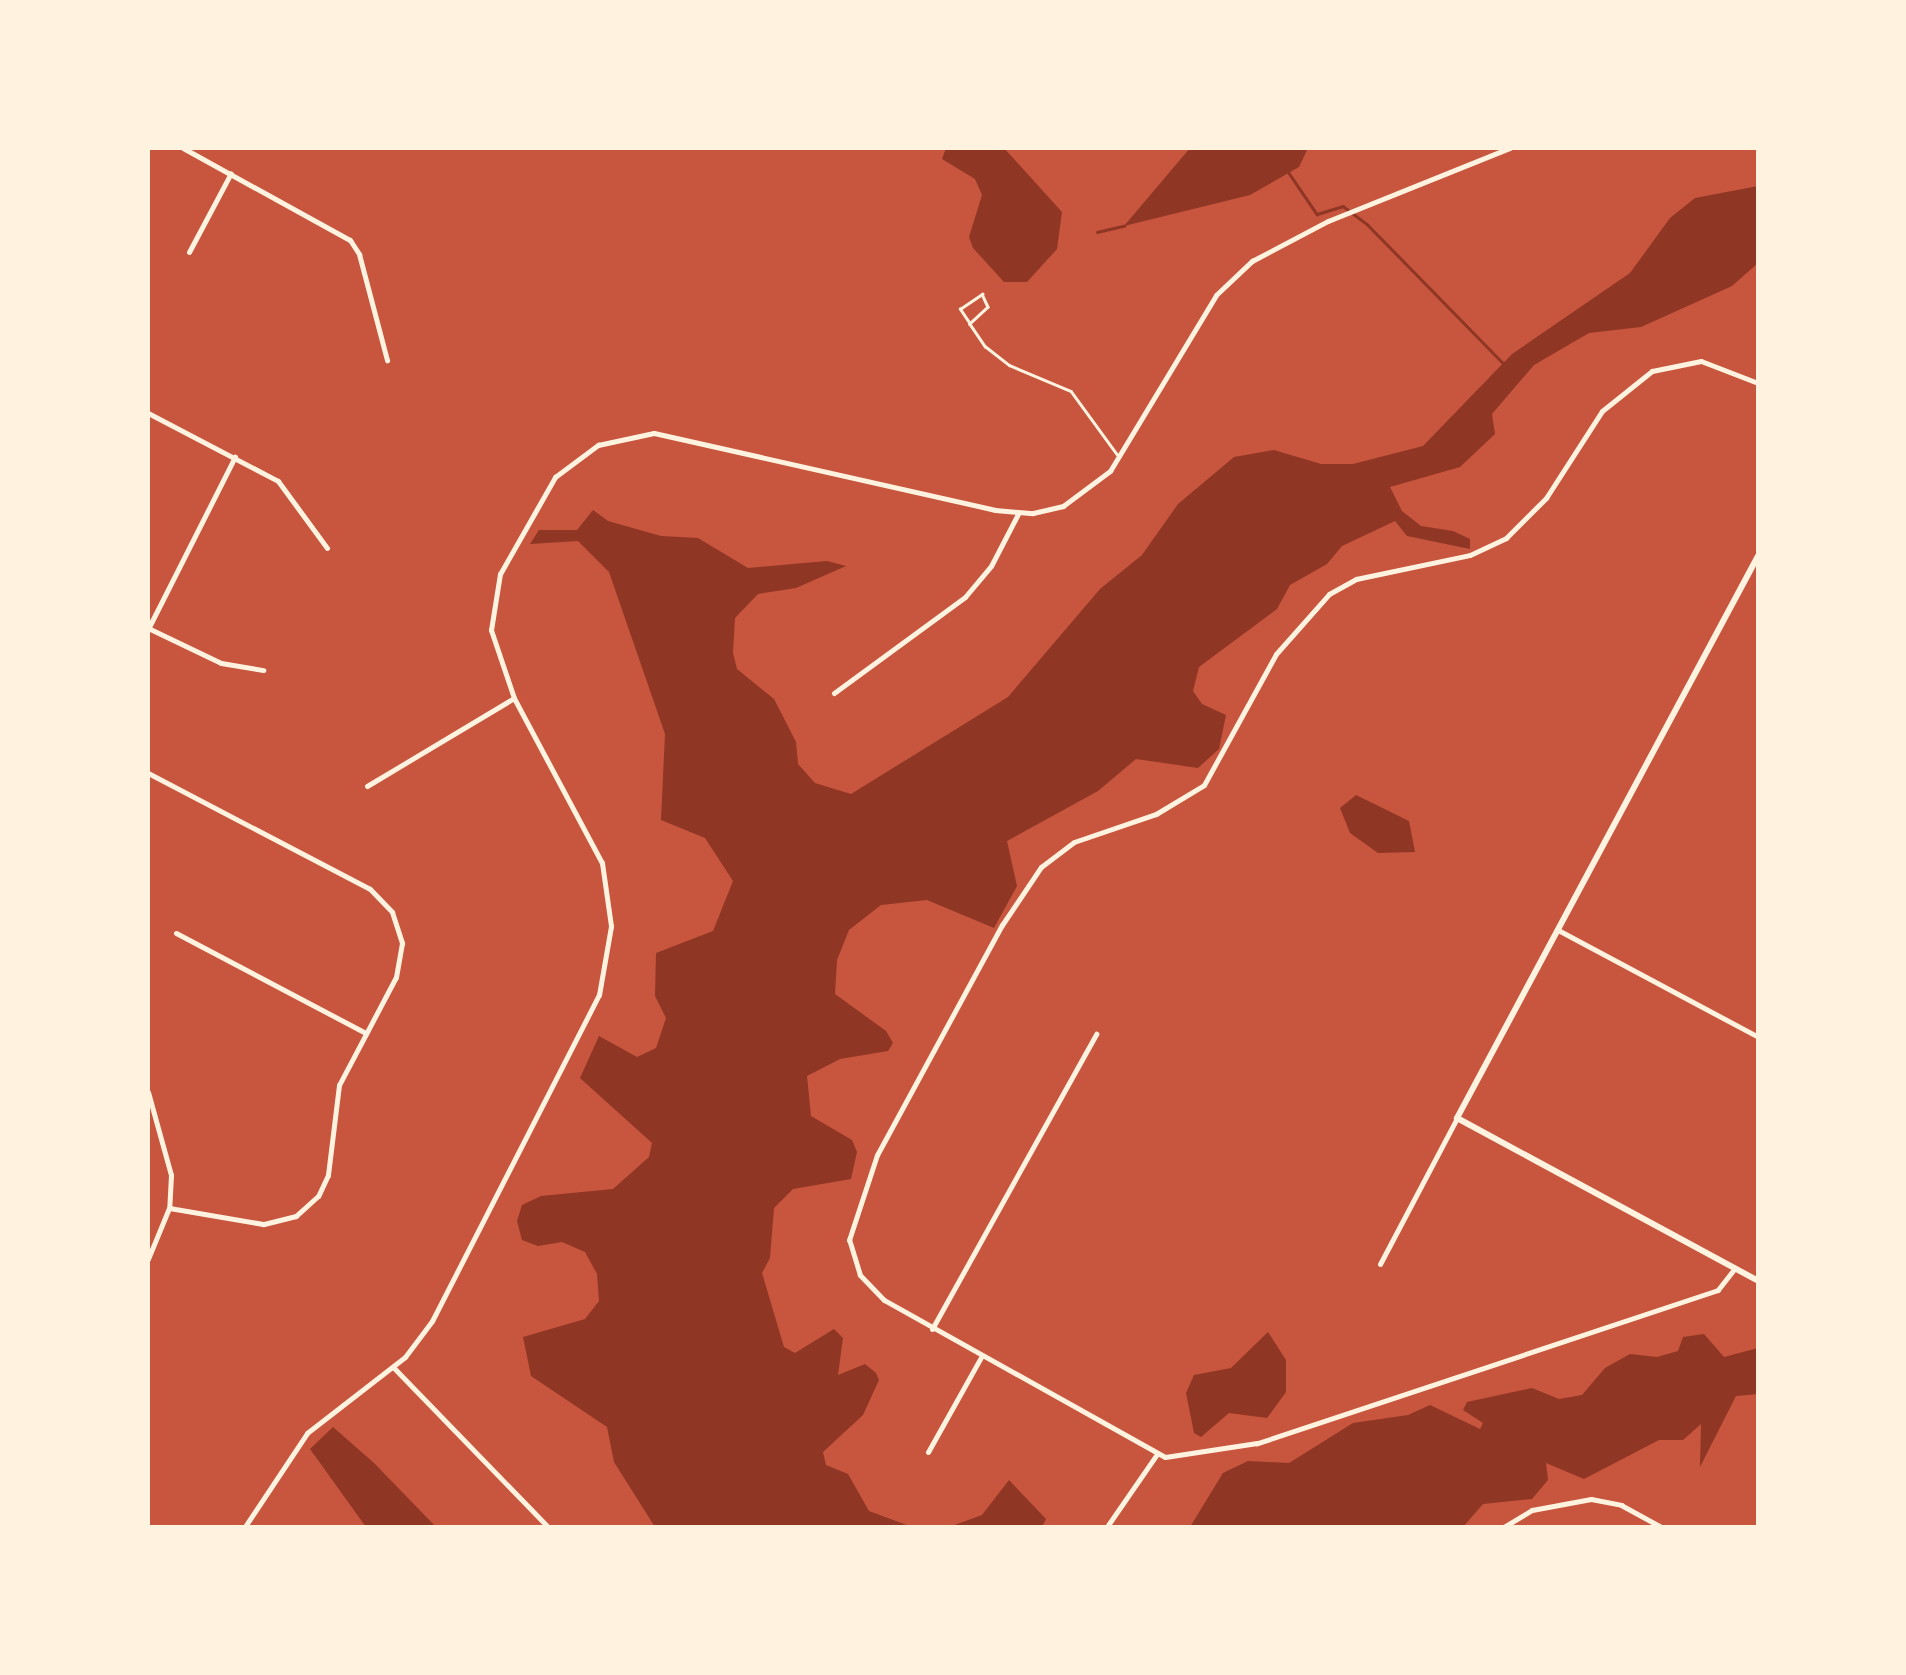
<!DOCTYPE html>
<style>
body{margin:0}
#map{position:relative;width:1906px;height:1675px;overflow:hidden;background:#c8553d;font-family:Barlow,sans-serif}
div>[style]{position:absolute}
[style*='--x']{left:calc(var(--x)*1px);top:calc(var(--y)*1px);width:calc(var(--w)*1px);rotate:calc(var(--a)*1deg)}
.water>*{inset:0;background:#8f3625}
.stream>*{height:2.5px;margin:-1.25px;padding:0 1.25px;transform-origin:1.25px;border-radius:1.25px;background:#8f3625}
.service>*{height:2.5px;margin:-1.25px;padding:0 1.25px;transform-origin:1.25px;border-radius:1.25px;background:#fff3e0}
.minor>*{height:5px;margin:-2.5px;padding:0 2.5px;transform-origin:2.5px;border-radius:2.5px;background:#fff3e0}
.tertiary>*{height:6px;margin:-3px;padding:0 3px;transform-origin:3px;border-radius:3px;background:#fff3e0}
span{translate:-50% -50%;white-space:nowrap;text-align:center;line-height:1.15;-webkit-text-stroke:8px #fff3e0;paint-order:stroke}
.frame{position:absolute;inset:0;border:150px solid #fff3e0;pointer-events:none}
</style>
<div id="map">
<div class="water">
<i style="clip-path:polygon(946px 148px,1004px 148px,1062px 212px,1057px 249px,1027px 282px,1004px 282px,973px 248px,969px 237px,982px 195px,975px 179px,942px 159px)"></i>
<i style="clip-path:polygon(1190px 148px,1308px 148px,1299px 167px,1250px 195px,1124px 226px)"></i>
<i style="clip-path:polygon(1758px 186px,1758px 263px,1732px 286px,1641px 327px,1589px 333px,1534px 365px,1492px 414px,1495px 434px,1460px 467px,1390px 487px,1402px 511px,1421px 526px,1453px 531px,1470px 539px,1470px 549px,1407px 536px,1395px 521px,1342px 546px,1327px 564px,1290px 585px,1277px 609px,1199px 667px,1193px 691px,1202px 704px,1226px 715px,1219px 749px,1198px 768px,1136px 759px,1098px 791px,1007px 841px,1017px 886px,994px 928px,927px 900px,881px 905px,849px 930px,837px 960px,835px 994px,886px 1031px,893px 1043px,888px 1051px,840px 1059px,807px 1076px,811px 1116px,852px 1140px,857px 1152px,851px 1179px,793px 1189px,774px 1208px,770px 1258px,762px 1273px,784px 1347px,795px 1353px,834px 1329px,843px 1338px,838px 1375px,865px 1364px,876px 1373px,879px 1380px,863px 1415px,823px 1452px,826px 1465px,848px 1474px,869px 1511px,912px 1527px,655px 1527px,614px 1462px,607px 1427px,531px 1376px,523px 1337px,585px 1319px,599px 1301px,597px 1274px,585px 1252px,562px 1242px,538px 1246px,522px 1240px,517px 1221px,522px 1205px,541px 1196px,613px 1189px,649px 1157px,652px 1143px,580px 1078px,599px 1036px,637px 1057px,656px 1048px,666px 1018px,655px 996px,656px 953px,713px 931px,733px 881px,705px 838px,661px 820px,665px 734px,609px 572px,578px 541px,530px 544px,539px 530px,577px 530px,593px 510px,608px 521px,661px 536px,698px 538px,748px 568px,827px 561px,846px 566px,796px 588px,758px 594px,735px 618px,733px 653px,737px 669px,774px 699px,796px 742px,798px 764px,815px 783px,851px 794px,1008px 697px,1100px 589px,1142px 555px,1178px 504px,1234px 457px,1274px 450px,1321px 464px,1353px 464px,1423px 446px,1512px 354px,1630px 273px,1670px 218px,1695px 198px)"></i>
<i style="clip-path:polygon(1356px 795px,1409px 821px,1415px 852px,1378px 853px,1350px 833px,1340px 808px)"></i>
<i style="clip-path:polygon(1268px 1332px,1286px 1360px,1286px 1392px,1267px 1418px,1229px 1413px,1201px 1437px,1194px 1433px,1186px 1393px,1194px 1375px,1231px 1368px)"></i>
<i style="clip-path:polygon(1704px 1334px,1724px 1357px,1758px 1348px,1758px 1394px,1736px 1396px,1700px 1467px,1701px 1424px,1683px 1440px,1659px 1440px,1584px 1479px,1546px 1463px,1548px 1480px,1532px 1499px,1483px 1504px,1463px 1527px,1190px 1527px,1223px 1473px,1248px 1461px,1289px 1463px,1353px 1423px,1408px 1415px,1430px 1405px,1480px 1429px,1483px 1423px,1463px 1410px,1467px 1402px,1532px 1388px,1559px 1399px,1582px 1395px,1605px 1368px,1630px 1354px,1657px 1357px,1678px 1351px,1683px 1337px)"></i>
<i style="clip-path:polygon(333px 1427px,374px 1463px,436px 1527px,366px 1527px,310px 1449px)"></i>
<i style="clip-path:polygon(1009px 1480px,1046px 1519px,1042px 1527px,949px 1527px,982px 1515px)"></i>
</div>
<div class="stream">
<i style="--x:1289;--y:173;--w:50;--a:55.7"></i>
<i style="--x:1317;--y:214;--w:27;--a:-17"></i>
<i style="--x:1343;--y:206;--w:31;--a:37"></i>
<i style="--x:1368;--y:225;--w:193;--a:45.6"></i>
<i style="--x:1097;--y:232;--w:28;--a:-13"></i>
</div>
<div class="service">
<i style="--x:970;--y:324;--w:18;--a:-124"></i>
<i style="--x:960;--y:309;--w:27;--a:-34"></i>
<i style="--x:982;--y:294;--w:14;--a:65"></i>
<i style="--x:988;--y:307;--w:25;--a:137"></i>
<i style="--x:970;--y:324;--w:27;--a:56"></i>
<i style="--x:985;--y:346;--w:31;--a:38"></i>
<i style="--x:1009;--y:365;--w:67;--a:22.8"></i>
<i style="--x:1071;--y:391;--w:78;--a:53.9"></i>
</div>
<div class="minor">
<i style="--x:183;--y:148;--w:191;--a:28.9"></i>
<i style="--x:350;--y:240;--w:17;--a:57"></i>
<i style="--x:359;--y:254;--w:110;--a:75.2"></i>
<i style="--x:189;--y:252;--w:89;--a:-62"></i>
<i style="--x:148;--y:413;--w:147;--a:27.6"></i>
<i style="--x:278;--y:481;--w:83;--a:53.8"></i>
<i style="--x:148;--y:628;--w:81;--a:25.6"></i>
<i style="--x:221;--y:663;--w:43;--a:9.5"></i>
<i style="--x:148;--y:629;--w:193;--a:-63.2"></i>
<i style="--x:834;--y:693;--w:162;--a:-36.2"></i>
<i style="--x:965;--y:597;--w:40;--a:-50"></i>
<i style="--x:991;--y:566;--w:59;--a:-62.6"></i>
<i style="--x:148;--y:773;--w:250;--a:27.6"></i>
<i style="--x:370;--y:889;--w:32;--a:46"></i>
<i style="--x:392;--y:912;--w:33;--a:72"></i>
<i style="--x:402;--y:943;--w:35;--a:100"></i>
<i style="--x:396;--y:977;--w:122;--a:117.8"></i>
<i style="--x:339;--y:1085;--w:91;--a:97"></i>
<i style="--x:328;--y:1175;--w:23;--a:115"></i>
<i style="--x:318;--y:1196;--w:30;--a:138"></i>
<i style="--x:296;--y:1216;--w:34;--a:166"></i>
<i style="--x:263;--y:1224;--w:95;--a:-170.3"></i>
<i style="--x:367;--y:786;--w:171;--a:-30.9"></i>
<i style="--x:1558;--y:930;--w:227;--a:28.1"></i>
<i style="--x:176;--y:933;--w:215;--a:27.8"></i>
<i style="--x:148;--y:1092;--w:86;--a:74.5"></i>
<i style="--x:171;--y:1175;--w:33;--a:93"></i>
<i style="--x:169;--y:1208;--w:55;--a:112.4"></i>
<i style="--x:1380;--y:1264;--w:165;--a:-62.2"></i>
<i style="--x:1735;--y:1268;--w:28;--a:128"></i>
<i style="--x:1718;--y:1290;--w:486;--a:161.6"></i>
<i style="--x:1257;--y:1443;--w:93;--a:171.3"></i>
<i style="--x:1165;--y:1457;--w:322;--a:-150.8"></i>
<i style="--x:884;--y:1300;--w:35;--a:-134"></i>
<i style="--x:860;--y:1275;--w:37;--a:-107"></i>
<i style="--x:849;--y:1240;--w:89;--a:-71.8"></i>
<i style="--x:877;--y:1155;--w:262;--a:-61.5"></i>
<i style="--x:1002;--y:925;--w:70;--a:-56.1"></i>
<i style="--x:1041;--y:867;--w:41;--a:-37.1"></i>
<i style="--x:1074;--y:842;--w:87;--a:-18.9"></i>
<i style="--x:1156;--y:814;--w:56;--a:-31.1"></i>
<i style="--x:1204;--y:785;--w:149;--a:-61.2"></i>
<i style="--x:1276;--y:654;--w:80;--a:-48.5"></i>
<i style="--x:1329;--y:594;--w:31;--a:-29"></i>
<i style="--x:1356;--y:579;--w:116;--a:-11.9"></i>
<i style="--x:1470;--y:555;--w:40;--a:-25"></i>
<i style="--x:1506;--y:538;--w:57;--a:-45"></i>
<i style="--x:1546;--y:498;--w:103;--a:-57.2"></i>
<i style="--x:1602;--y:411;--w:64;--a:-38.7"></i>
<i style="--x:1652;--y:371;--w:50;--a:-11.5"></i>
<i style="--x:1701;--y:361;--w:61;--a:21.1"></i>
<i style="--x:932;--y:1329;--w:338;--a:-60.9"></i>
<i style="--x:393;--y:1367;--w:224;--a:45.9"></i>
<i style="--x:928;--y:1452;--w:109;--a:-60.8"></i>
<i style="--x:244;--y:1528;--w:114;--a:-56.4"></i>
<i style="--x:307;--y:1433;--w:124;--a:-37.8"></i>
<i style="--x:405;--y:1357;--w:45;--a:-53.1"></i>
<i style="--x:432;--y:1321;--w:366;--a:-62.9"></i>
<i style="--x:599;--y:995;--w:70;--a:-80.1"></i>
<i style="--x:611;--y:926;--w:64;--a:-98.1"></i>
<i style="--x:602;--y:863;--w:187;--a:-118.1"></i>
<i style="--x:514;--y:698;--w:72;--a:-108.7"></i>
<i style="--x:491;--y:630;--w:57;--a:-80.9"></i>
<i style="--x:500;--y:574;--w:112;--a:-60.4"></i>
<i style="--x:555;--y:477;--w:54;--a:-36.7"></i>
<i style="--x:598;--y:445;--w:57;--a:-12.1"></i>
<i style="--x:654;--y:433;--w:350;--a:12.7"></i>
<i style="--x:995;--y:510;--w:38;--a:5"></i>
<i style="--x:1033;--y:513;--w:31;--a:-13"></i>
<i style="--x:1063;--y:506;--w:59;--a:-36.7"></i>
<i style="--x:1110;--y:471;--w:205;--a:-58.9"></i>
<i style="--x:1216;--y:295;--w:50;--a:-43.4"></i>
<i style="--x:1252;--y:261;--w:86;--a:-27.8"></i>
<i style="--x:1328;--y:221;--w:196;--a:-21.9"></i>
<i style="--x:1106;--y:1528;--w:90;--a:-55.4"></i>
<i style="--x:1502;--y:1528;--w:35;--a:-31"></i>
<i style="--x:1532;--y:1510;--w:60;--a:-10.6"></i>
<i style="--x:1591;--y:1499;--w:31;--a:11"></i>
<i style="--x:1621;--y:1505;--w:48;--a:28.7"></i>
</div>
<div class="tertiary">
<i style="--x:1758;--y:556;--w:638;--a:118.17"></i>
<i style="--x:1457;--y:1118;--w:342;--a:28.4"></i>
</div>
<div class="frame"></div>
</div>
